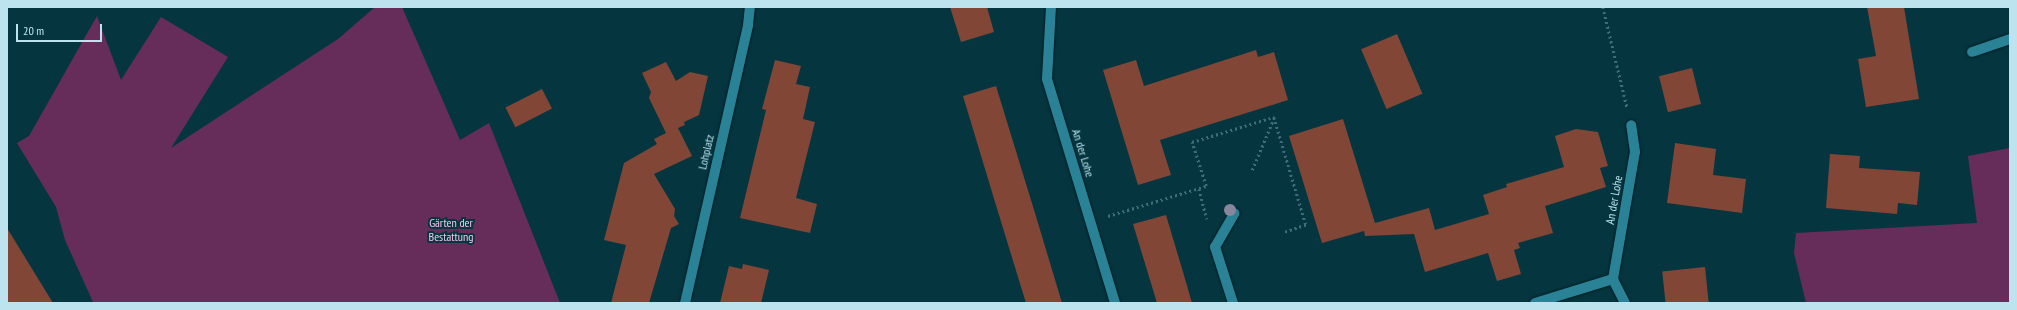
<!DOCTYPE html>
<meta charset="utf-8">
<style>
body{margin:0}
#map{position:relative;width:2017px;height:310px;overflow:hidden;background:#053640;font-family:"PT Sans Narrow",sans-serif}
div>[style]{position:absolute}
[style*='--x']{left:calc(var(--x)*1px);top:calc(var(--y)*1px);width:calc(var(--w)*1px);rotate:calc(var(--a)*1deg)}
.green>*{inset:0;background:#662d5a}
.building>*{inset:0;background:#824636;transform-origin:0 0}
.path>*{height:2.5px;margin-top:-1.25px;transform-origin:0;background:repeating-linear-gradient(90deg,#406e78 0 2px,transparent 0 5px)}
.roads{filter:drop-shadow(0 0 1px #021c22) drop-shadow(0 0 1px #021c22)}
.minor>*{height:10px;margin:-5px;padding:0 5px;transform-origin:5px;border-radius:5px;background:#298295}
.trees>*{width:12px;height:12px;margin:-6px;border-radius:50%;background:#89859c}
span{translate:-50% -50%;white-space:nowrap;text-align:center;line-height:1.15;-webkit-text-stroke:4px #053640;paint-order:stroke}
.street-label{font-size:12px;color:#bde4ee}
.park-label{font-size:12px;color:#f5c6e8}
.frame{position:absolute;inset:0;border:8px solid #bde4ee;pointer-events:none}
.scale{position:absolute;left:16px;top:24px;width:86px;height:18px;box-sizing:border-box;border:2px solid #bde4ee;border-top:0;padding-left:5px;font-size:12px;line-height:14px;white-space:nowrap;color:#bde4ee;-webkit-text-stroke:3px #053640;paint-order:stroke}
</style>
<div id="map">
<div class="green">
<i style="clip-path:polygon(375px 7px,402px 7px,460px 140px,489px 123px,560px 303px,89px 303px,93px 302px,65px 240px,56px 207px,17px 143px,29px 136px,97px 16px,121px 80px,161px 17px,228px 57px,171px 148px,338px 39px)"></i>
<i style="clip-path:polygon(2010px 148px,2010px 303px,1806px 303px,1794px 253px,1796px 233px,1977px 223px,1968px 156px)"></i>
</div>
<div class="building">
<i style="clip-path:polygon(950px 7px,987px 7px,994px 32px,961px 42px)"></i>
<i style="clip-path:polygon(1867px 7px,1904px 7px,1919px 99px,1866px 107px,1858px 59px,1876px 56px)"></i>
<i style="left:1397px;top:34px;width:65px;height:39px;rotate:67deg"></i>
<i style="clip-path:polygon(1256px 50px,1258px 57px,1274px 52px,1288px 100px,1160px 140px,1171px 175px,1138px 185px,1103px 70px,1136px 60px,1144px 86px)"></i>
<i style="clip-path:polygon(775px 60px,801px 66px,796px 84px,810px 87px,803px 119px,815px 122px,796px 198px,817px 204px,810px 233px,740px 218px,766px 110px,762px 109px)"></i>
<i style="clip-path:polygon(666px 62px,676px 81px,690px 72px,708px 76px,699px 115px,684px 122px,685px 125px,678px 128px,692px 156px,654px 174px,675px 209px,674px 216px,679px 224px,671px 228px,649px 303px,611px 303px,626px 245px,604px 240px,624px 163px,657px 144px,654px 139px,666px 133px,649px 98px,651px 92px,642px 73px)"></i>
<i style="left:1692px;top:68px;width:37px;height:34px;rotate:76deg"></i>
<i style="clip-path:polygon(996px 86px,1038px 223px,1062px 303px,1026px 303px,995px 202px,963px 96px)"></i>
<i style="left:542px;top:89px;width:22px;height:41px;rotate:63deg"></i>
<i style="clip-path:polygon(1343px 119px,1375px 223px,1429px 208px,1435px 230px,1489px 214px,1483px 195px,1507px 187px,1506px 184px,1564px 167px,1555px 136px,1576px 129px,1598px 132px,1608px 166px,1600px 168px,1606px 187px,1545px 206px,1553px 233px,1518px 243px,1520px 248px,1514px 250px,1521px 274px,1497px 281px,1488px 253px,1425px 272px,1414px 234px,1365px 236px,1364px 231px,1322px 243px,1289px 136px)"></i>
<i style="clip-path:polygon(1675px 143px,1716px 149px,1713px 175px,1746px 179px,1742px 213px,1667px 203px)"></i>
<i style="clip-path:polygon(1830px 154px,1860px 156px,1859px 168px,1920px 172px,1917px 205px,1898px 203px,1897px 214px,1826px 208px)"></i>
<i style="clip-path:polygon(1166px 215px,1183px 272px,1192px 303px,1157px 303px,1133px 224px)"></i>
<i style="clip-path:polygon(7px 228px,53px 303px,7px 303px)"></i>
<i style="clip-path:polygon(743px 264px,769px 270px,761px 303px,720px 303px,729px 266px,742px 269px)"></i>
<i style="left:1705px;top:267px;width:36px;height:43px;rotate:84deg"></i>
</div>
<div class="path">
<i style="--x:1603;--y:7;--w:103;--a:76.5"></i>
<i style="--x:1252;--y:170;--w:56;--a:-67.1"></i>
<i style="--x:1199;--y:189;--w:31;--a:75"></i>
<i style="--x:1108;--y:216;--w:102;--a:-17"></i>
<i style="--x:1206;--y:186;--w:46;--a:-107.7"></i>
<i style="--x:1192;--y:142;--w:86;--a:-17"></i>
<i style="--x:1274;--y:117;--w:113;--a:73.5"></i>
<i style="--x:1306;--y:225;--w:24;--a:161"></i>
</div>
<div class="roads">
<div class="minor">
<i style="--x:1051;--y:7;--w:72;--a:93.2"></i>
<i style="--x:1047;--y:79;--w:234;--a:73.1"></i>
<i style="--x:1972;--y:52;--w:40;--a:-18.9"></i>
<i style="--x:685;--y:303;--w:285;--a:-77.2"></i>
<i style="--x:748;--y:25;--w:18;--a:-84"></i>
<i style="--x:1233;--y:303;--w:59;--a:-107.8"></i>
<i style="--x:1215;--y:247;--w:39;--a:-60"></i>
<i style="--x:1535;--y:303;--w:82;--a:-17.1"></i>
<i style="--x:1625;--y:303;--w:27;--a:-117"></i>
<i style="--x:1613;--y:279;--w:129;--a:-80.2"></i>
<i style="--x:1635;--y:152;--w:27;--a:-98"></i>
</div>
</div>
<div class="trees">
<i style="left:1230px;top:210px"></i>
</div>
<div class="street-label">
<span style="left:706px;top:152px;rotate:-77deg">Lohplatz</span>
<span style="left:1083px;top:153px;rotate:73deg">An der Lohe</span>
<span style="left:1614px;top:200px;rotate:-80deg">An der Lohe</span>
</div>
<div class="park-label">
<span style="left:451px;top:230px">Gärten der<br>Bestattung</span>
</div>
<div class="frame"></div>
<div class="scale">20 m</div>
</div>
